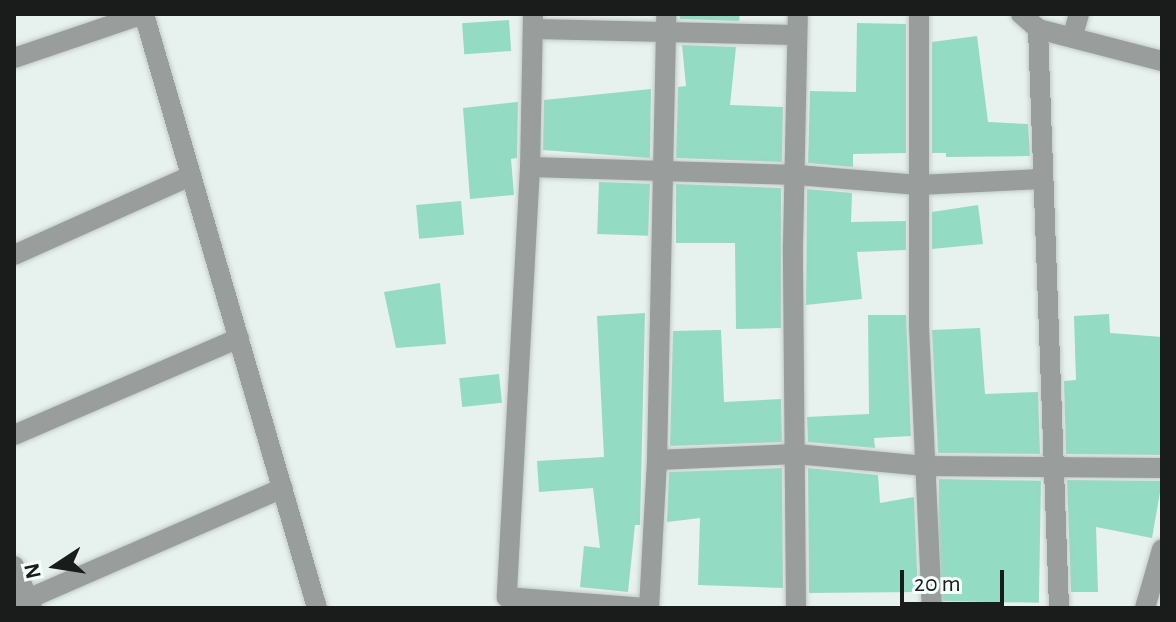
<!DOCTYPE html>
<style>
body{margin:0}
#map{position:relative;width:1176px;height:622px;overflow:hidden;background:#e7f1ed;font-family:"Alegreya Sans",sans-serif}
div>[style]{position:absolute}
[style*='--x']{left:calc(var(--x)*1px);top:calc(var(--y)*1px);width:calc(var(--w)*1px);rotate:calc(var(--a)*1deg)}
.building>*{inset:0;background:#93dbc2;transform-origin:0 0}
.roads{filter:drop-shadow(0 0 2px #c2cbc7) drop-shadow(0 0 2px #c2cbc7)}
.minor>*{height:20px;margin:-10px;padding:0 10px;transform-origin:10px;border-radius:10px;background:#999d9c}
span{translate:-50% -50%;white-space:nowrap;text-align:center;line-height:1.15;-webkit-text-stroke:6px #f5fefa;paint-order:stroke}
.frame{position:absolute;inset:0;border:16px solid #191c1b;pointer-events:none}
.north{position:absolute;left:16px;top:526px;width:80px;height:80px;-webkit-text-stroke:6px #f5fefa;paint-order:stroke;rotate:258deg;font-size:22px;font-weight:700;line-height:32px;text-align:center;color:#191c1b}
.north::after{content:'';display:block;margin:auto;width:28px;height:36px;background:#191c1b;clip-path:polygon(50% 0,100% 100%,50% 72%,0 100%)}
.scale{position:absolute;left:900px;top:570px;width:104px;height:36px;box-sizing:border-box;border:4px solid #191c1b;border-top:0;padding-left:10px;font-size:24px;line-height:28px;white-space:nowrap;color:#191c1b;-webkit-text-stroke:6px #f5fefa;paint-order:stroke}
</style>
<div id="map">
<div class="building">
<i style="clip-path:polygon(679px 14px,740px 14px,739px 21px,680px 19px)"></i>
<i style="left:509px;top:20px;width:31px;height:47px;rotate:86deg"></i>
<i style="clip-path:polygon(857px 23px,906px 24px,906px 153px,853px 154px,853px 167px,808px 163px,810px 91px,856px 92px)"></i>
<i style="clip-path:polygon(977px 36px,988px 122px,1028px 124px,1030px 156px,946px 157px,946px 153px,932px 153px,932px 42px)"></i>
<i style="clip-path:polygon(682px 45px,736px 47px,730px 105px,783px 107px,782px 162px,676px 158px,678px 87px,686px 86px)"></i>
<i style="clip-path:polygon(651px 89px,650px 158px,543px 150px,544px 100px)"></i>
<i style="clip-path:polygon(518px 102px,517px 158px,511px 159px,514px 195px,470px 199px,463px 108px)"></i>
<i style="left:599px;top:182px;width:51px;height:52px;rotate:2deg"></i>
<i style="clip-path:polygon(676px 184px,781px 188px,781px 328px,736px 329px,735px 243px,676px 243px)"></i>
<i style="clip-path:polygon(807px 189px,852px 193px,851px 222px,906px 221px,906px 250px,857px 252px,862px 299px,806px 305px)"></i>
<i style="left:461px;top:201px;width:34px;height:45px;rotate:85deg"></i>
<i style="clip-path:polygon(978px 205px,983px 244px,932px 249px,932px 212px)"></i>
<i style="clip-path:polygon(440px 283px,446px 344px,396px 348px,384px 292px)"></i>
<i style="clip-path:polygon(645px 313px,640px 525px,635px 525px,628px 592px,580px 587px,584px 546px,600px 548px,593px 488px,539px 492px,537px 461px,604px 457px,597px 316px)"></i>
<i style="clip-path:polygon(1109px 314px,1110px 333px,1162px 337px,1162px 455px,1066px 454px,1064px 381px,1076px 380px,1074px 316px)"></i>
<i style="clip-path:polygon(868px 315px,906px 315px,911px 436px,874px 438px,875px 448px,808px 442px,807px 417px,869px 414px)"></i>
<i style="clip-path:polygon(980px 328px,985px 394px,1038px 392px,1040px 454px,938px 453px,932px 330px)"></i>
<i style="clip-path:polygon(721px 330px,724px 402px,781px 399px,782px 442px,670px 446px,673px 331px)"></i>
<i style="left:499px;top:374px;width:29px;height:40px;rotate:84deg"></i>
<i style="clip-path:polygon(782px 468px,783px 588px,698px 585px,700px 518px,667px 522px,669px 472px)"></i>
<i style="clip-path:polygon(808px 468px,878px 475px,880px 503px,914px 497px,918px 592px,809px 593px)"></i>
<i style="left:939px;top:479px;width:102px;height:122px;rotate:1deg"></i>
<i style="clip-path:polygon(1067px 480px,1162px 481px,1152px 538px,1096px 527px,1098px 592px,1071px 592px)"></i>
</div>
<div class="roads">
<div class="minor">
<i style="--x:144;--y:14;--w:619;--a:73.76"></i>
<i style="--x:533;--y:14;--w:153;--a:91.1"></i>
<i style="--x:530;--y:167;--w:431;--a:93.1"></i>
<i style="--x:507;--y:597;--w:141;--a:4.5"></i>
<i style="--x:919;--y:14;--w:312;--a:90"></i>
<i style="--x:919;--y:326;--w:282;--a:87.4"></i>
<i style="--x:1021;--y:14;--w:23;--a:41"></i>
<i style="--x:1038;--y:29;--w:128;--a:14.5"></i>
<i style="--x:534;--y:29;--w:262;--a:1.3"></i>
<i style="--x:1038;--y:29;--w:579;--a:87.92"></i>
<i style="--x:1073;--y:35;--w:22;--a:-74"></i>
<i style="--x:14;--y:58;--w:137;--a:-18.7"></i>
<i style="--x:530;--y:167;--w:267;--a:1.7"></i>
<i style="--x:797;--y:175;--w:122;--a:4.7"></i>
<i style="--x:919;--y:185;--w:122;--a:-2.8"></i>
<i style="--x:14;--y:255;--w:194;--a:-24.1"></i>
<i style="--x:14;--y:435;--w:245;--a:-23.3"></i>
<i style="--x:657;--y:460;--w:139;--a:-2.5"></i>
<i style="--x:796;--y:454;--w:130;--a:5.3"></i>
<i style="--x:925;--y:466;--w:237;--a:0.5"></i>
<i style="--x:14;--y:566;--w:46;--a:66.8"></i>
<i style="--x:14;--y:605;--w:293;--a:-23.5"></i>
<i style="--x:649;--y:608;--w:148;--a:-86.9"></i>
<i style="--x:657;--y:460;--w:446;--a:-88.8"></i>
<i style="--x:796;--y:608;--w:363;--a:-90.5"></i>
<i style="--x:793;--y:245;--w:231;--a:-88.8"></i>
<i style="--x:1145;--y:608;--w:61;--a:-73.9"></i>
</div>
</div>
<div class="frame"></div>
<div class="north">N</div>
<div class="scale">20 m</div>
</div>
